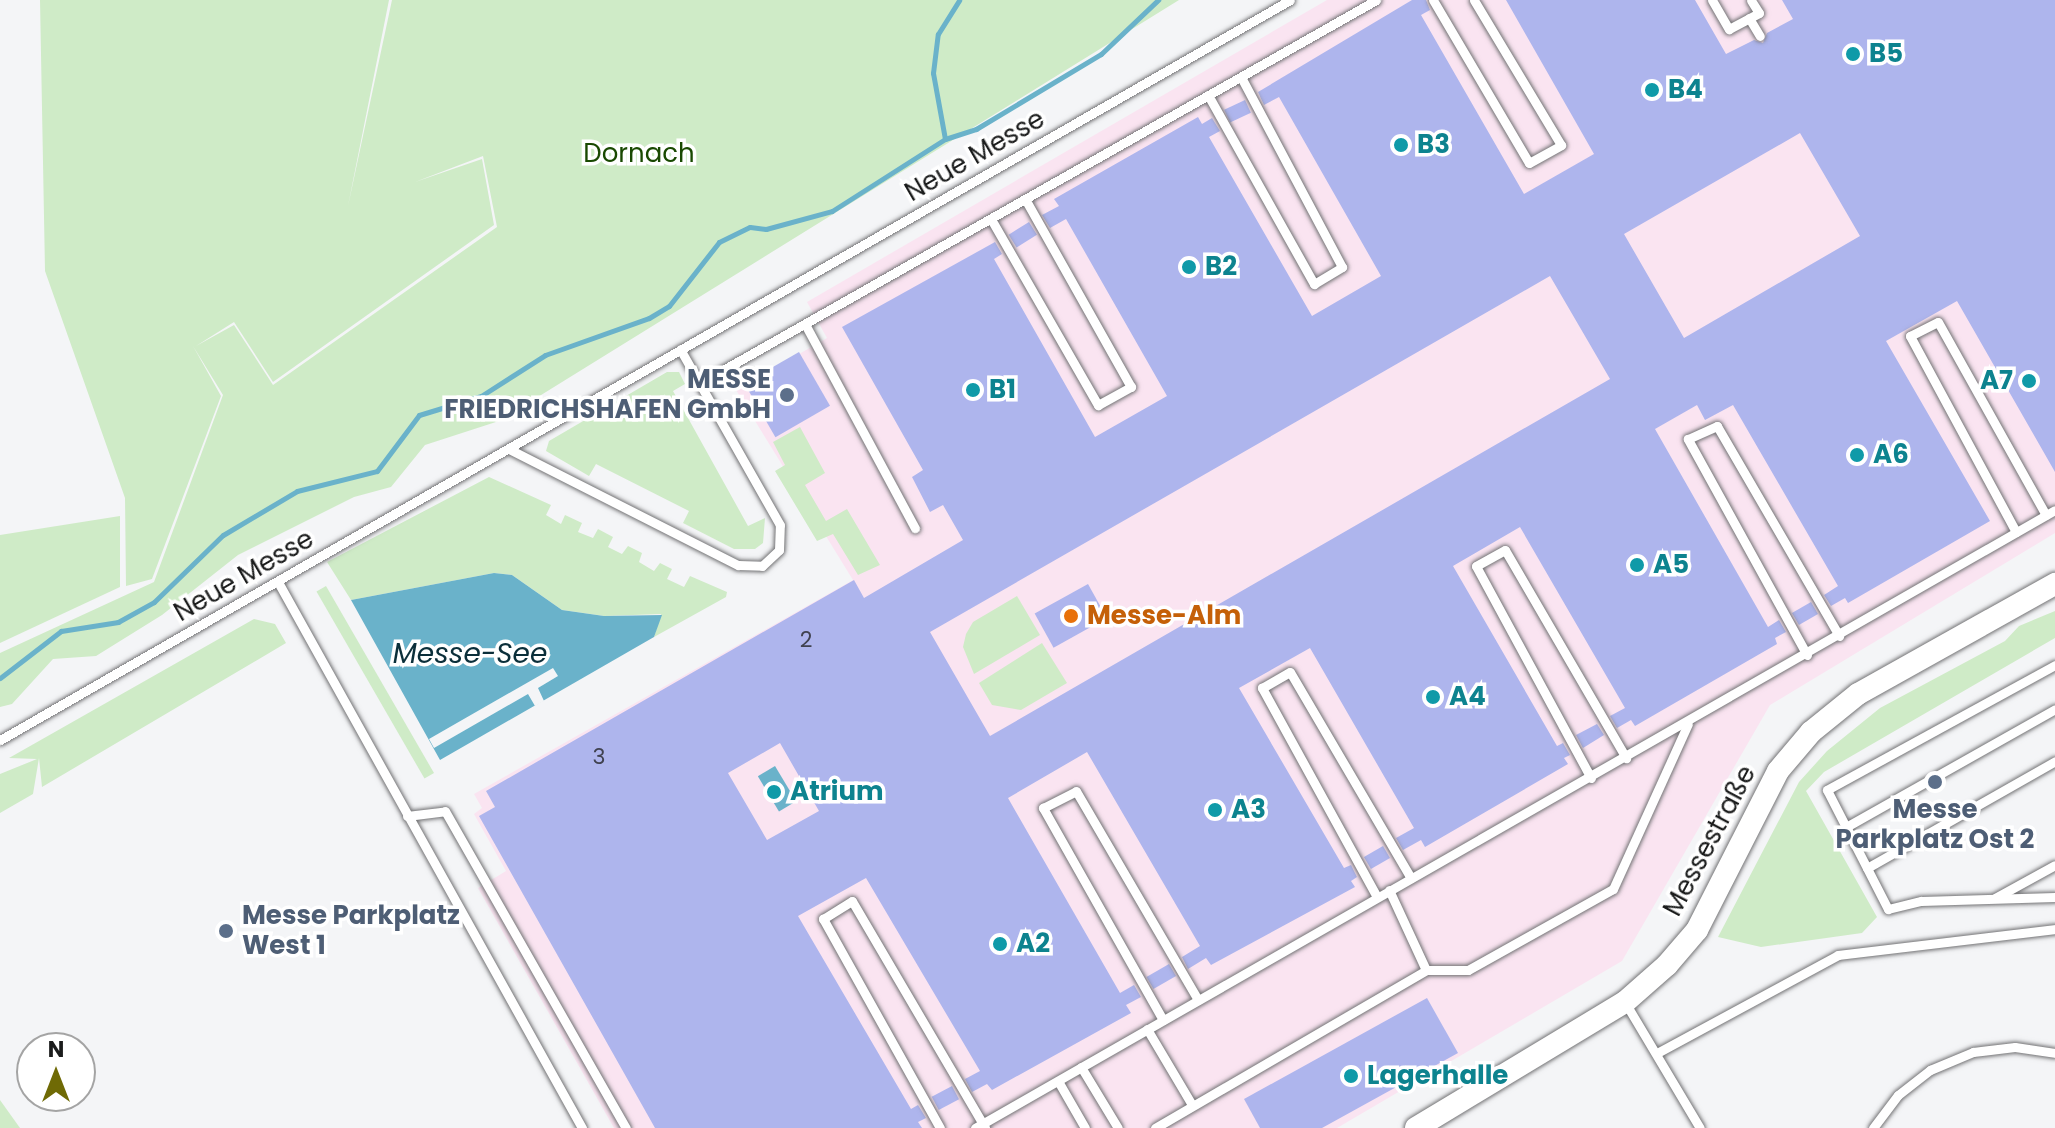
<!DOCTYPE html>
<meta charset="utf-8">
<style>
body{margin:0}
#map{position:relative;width:2055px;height:1128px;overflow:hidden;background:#f4f5f7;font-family:Poppins,sans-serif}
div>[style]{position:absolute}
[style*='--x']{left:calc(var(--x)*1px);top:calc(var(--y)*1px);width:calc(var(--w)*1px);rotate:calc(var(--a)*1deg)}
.commercial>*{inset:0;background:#fae4f1}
.green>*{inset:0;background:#cfebc7;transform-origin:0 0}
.water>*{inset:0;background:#6ab2ca;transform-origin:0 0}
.pier>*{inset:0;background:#f4f5f7}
.stream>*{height:5px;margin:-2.5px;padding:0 2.5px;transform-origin:2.5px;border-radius:2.5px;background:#6ab2ca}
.building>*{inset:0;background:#aeb5ed;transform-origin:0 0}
.roads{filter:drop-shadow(0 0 2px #737375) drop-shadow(0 0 2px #737375)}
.service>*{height:9px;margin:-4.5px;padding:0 4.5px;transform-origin:4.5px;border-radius:4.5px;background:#fff}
.tertiary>*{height:22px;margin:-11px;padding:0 11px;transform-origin:11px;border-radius:11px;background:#fff}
.dots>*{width:22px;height:22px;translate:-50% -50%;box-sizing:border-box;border:4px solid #fff;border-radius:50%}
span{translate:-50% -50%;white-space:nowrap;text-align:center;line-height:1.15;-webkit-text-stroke:7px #fff;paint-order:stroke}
.number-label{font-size:22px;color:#404250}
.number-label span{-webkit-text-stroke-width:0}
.culture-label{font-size:26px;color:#0d838f;font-weight:700}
.left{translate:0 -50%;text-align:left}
.right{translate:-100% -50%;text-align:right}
.park-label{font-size:26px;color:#194901}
.street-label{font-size:26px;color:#1b1c1c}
.service-label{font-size:26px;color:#4e5e75;font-weight:700}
.food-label{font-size:26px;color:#c56008;font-weight:700}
.water-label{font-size:28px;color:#0b2f3a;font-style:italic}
.north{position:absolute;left:16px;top:1032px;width:80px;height:80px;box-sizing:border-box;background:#fff;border:2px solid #a4a4a4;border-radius:50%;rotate:0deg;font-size:22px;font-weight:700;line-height:32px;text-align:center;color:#1b1c1c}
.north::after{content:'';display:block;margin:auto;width:28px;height:36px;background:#6f6a05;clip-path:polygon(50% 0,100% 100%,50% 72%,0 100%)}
</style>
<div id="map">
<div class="commercial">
<i style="clip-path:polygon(1327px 0,2055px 0,2055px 533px,1770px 705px,1622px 961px,1337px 1128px,614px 1128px,478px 888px,506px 871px,474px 814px,482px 808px,474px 794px,853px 580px,736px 390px,827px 338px,807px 302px)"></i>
</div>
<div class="green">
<i style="clip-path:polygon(evenodd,40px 0,389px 0,348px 206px,392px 0,1179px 0,499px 421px,425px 445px,391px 487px,354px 497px,238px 555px,162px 615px,96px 656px,53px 659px,12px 704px,0 707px,0 653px,154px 582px,223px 395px,193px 346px,221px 396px,152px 579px,126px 586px,125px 498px,45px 271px,40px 0,483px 156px,497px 227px,273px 385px,234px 325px,196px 346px,234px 322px,273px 382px,494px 225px,482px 159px,415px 182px,483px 156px)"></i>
<i style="clip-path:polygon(667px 372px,679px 372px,685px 384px,673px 391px,748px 526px,765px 518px,763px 543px,755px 549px,734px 549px,683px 523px,689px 511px,596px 464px,589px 476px,546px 451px,549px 441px)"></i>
<i style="clip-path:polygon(800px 427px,825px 473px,805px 485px,826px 521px,847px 509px,880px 565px,858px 575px,833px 534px,817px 541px,775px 471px,785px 465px,773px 442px)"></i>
<i style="clip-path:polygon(489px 477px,551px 505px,546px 515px,561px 524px,565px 515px,582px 523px,578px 532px,593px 538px,598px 529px,613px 537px,608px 547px,622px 554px,628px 546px,642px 553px,639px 562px,654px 571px,660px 563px,672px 569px,667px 579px,684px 587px,690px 576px,727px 592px,726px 597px,654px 637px,661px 614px,604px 616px,562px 610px,512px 575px,494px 573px,351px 600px,327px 562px)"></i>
<i style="clip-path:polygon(120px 516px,120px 587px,0 643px,0 535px)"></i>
<i style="left:326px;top:586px;width:216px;height:11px;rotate:60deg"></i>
<i style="clip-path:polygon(1017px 596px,1040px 635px,974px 674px,963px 647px,966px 634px,973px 622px)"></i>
<i style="clip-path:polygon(2055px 611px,2055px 638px,1824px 772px,1806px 791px,1877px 917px,1862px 933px,1761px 947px,1718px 937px,1799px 782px,1827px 751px,1880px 708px,2005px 641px,2019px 626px)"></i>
<i style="clip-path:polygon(254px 619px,275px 624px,286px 643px,42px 787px,39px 758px,33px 794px,0 813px,0 774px,37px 759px,9px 758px)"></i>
<i style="clip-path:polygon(1042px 643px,1067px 683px,1021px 710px,992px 705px,979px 683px)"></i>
<i style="clip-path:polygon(0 1100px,20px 1128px,0 1128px)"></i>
</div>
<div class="water">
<i style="clip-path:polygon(494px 573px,512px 575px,562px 610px,604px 616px,662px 615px,654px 637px,440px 760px,351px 600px)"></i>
<i style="left:775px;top:766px;width:41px;height:20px;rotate:59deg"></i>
</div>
<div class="pier">
<i style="clip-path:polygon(553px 668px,558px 676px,538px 688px,544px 701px,535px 706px,528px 694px,434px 748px,429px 739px)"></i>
</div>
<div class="stream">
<i style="--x:945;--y:139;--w:67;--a:-100.3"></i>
<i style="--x:933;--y:73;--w:39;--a:-83"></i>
<i style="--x:938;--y:34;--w:40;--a:-58"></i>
<i style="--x:0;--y:678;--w:77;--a:-37.6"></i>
<i style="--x:61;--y:631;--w:58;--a:-9"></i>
<i style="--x:118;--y:622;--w:41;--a:-29.1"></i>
<i style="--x:154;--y:602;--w:96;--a:-44.2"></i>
<i style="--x:223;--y:535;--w:86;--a:-30.7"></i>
<i style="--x:297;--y:491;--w:82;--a:-14"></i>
<i style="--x:377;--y:471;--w:70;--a:-53.1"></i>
<i style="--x:419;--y:415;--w:65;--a:-17"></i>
<i style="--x:481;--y:396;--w:76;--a:-32.6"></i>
<i style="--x:545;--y:355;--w:110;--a:-19.6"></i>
<i style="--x:649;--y:318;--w:23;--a:-31"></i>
<i style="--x:669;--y:306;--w:81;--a:-52"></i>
<i style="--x:719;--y:242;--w:34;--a:-26"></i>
<i style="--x:750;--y:227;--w:16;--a:7"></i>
<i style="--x:766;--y:229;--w:68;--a:-15.3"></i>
<i style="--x:832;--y:211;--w:134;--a:-32.5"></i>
<i style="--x:945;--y:139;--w:33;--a:-18"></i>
<i style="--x:976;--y:129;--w:146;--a:-31"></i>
<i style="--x:1101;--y:54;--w:79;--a:-43.5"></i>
</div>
<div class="building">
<i style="clip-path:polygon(evenodd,1412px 0,1426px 0,1430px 10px,1421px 15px,1524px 194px,1594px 154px,1506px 0,1695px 0,1726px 54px,1754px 40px,1763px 43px,1767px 33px,1793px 19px,1782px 0,2055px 0,2055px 472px,1957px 301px,1886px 341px,1990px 521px,1848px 603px,1845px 598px,1831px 606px,1824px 595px,1838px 586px,1733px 405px,1705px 420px,1697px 405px,1655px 429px,1768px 627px,1779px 620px,1786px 632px,1775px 638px,1777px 644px,1635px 726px,1631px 720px,1617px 728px,1610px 716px,1625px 708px,1520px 527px,1453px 566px,1557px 746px,1563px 743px,1570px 755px,1564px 758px,1568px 764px,1425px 847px,1421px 840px,1403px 850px,1396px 838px,1414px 828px,1310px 648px,1239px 688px,1344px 868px,1351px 865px,1357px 877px,1351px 881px,1355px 887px,1211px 965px,1206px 958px,1188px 969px,1182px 957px,1200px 946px,1087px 752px,1008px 798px,1120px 993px,1134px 985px,1141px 997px,1126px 1005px,1131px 1013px,992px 1090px,987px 1084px,972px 1092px,965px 1079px,980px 1071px,866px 878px,798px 916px,911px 1109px,918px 1105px,926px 1118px,918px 1122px,922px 1128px,655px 1128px,479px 816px,495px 807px,486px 791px,854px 580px,864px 598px,963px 540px,943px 505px,930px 512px,912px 477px,923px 470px,842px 327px,995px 242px,1002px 254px,994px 259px,1095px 437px,1167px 396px,1066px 219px,1050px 228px,1042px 215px,1059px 206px,1054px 199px,1198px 117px,1202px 124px,1212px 118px,1220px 131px,1209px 137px,1312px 316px,1381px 276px,1279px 97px,1264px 105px,1258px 92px,1412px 0,1800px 133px,1860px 236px,1684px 338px,1624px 234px,1800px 133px,1412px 0,1550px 276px,1610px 379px,990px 736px,930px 632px,1550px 276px,1412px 0,780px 743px,819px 811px,767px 840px,728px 773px,780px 743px)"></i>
<i style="left:1245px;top:100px;width:14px;height:23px;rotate:65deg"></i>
<i style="left:1029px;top:222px;width:15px;height:24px;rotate:58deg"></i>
<i style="left:799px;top:352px;width:62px;height:63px;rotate:60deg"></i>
<i style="left:1088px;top:584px;width:39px;height:61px;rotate:61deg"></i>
<i style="left:1811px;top:602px;width:14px;height:22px;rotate:60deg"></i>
<i style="clip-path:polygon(1597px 724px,1604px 735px,1583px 748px,1576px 735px)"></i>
<i style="left:1383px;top:846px;width:14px;height:22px;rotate:60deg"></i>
<i style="left:1169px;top:964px;width:14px;height:26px;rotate:60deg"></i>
<i style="clip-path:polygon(1427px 998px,1458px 1053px,1322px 1128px,1260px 1128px,1244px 1099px)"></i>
<i style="left:952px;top:1086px;width:15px;height:23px;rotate:62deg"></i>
</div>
<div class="roads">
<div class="service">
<i style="--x:1433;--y:0;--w:189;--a:59.5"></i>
<i style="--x:1529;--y:163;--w:37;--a:-29"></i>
<i style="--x:1561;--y:145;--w:169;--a:-121"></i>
<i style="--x:1712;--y:0;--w:34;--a:60"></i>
<i style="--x:1729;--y:29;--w:34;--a:-28"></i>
<i style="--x:1759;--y:13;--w:15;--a:-122"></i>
<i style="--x:1749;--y:18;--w:21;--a:59"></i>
<i style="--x:1208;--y:95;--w:217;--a:60.7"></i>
<i style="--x:1314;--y:284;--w:33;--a:-31"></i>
<i style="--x:1342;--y:267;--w:215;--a:-118"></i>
<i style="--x:991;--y:219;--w:215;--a:60.1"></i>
<i style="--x:1098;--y:405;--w:38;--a:-29"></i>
<i style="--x:1131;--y:387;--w:216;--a:-119.4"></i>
<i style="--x:805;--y:324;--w:232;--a:61.7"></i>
<i style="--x:700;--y:383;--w:777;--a:-29.53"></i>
<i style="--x:509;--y:449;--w:257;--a:26.9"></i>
<i style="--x:738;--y:565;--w:24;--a:2"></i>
<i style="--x:762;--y:566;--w:23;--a:-43"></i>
<i style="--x:779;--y:550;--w:25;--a:-88"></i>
<i style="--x:780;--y:525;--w:202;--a:-119.6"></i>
<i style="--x:2016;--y:532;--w:223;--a:-118.4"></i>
<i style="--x:1910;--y:336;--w:31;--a:-27"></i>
<i style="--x:1938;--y:322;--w:221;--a:60.8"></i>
<i style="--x:278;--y:582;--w:625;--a:60.89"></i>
<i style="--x:1807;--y:655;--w:247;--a:-118.9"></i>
<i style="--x:1688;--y:439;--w:32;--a:-24"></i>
<i style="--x:1717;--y:426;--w:243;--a:59.8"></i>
<i style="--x:2055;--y:665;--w:260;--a:151.3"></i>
<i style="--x:1827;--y:790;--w:134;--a:62.9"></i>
<i style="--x:1888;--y:909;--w:34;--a:-14"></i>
<i style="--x:1921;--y:901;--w:134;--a:-1.7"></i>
<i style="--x:0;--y:740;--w:1487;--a:-29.84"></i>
<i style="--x:1591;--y:778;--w:241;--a:-118.5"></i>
<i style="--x:1476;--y:566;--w:33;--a:-29"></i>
<i style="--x:1505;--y:550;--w:241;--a:59.8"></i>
<i style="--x:407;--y:816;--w:38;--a:-7"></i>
<i style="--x:445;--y:811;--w:365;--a:60.3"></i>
<i style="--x:1846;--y:827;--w:240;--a:-29.4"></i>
<i style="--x:1867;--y:868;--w:216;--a:-29.6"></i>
<i style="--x:1377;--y:897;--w:239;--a:-118.8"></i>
<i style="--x:1262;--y:688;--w:32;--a:-30"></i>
<i style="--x:1290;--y:672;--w:239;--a:59.6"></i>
<i style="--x:1995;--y:898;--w:68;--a:-28.8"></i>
<i style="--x:1426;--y:970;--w:42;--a:0"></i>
<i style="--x:1468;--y:970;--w:166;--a:-29.2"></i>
<i style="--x:1613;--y:889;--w:181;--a:-65.6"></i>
<i style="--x:1626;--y:1004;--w:144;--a:59.2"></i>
<i style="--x:1163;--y:1020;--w:244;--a:-119.5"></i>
<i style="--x:1043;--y:808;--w:37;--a:-27"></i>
<i style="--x:1076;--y:791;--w:242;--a:59.7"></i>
<i style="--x:1147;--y:1029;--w:86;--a:59.3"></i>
<i style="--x:1657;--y:1053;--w:206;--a:-28.4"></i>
<i style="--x:1838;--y:955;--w:219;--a:-6.8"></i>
<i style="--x:1081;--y:1067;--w:71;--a:58.8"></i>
<i style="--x:1058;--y:1081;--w:54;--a:60.1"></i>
<i style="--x:940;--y:1128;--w:240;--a:-119.2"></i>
<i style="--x:823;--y:919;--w:34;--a:-32"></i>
<i style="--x:852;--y:901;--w:263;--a:59.6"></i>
<i style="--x:975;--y:1128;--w:1244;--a:-29.78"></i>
<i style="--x:1155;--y:1128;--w:314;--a:-30.2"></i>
<i style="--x:1426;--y:970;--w:88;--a:-114.8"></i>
<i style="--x:1873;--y:1128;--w:41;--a:-52.9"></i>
<i style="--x:1898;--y:1095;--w:41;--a:-38"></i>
<i style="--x:1930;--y:1070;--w:47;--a:-22.7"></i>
<i style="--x:1973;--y:1052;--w:42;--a:-6.8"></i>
<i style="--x:2015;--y:1047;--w:40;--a:8.5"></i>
</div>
<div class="tertiary">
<i style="--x:1416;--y:1128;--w:244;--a:-31.1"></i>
<i style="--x:1625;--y:1002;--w:56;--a:-41.4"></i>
<i style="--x:1667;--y:965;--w:46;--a:-49.4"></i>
<i style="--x:1697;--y:930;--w:178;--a:-63"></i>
<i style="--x:1778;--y:771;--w:51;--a:-49.8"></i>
<i style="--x:1811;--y:732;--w:60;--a:-39"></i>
<i style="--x:1858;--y:694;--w:226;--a:-29.2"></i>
</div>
</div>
<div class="dots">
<i style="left:1853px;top:54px;background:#0f9aa8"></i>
<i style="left:1652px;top:90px;background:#0f9aa8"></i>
<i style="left:1401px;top:145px;background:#0f9aa8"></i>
<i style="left:1189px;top:267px;background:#0f9aa8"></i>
<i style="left:2029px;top:381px;background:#0f9aa8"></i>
<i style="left:973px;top:390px;background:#0f9aa8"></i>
<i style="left:787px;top:395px;background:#5c6f8a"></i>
<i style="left:1857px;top:455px;background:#0f9aa8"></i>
<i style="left:1637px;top:565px;background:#0f9aa8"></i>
<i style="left:1071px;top:616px;background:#e8710a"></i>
<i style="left:1433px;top:697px;background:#0f9aa8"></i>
<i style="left:1935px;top:782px;background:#5c6f8a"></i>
<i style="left:774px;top:792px;background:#0f9aa8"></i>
<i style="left:1215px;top:810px;background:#0f9aa8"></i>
<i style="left:226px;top:931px;background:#5c6f8a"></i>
<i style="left:1000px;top:944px;background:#0f9aa8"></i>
<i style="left:1351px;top:1076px;background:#0f9aa8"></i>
</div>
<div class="number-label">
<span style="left:806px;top:640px">2</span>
<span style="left:599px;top:757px">3</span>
</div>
<div class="culture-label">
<span class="left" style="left:1869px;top:54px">B5</span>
<span class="left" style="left:1668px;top:90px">B4</span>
<span class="left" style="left:1417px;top:145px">B3</span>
<span class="left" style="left:1205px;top:267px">B2</span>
<span class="right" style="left:2013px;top:381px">A7</span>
<span class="left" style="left:989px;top:390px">B1</span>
<span class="left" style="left:1873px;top:455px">A6</span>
<span class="left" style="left:1653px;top:565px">A5</span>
<span class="left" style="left:1449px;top:697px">A4</span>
<span class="left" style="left:790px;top:792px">Atrium</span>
<span class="left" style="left:1231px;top:810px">A3</span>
<span class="left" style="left:1016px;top:944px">A2</span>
<span class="left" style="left:1367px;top:1076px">Lagerhalle</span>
</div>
<div class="park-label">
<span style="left:639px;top:154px">Dornach</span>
</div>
<div class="street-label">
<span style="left:975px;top:156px;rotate:-30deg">Neue Messe</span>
<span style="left:244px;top:576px;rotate:-30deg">Neue Messe</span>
<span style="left:1710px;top:841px;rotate:-62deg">Messestraße</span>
</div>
<div class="service-label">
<span class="right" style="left:771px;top:395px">MESSE<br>FRIEDRICHSHAFEN GmbH</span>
<span style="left:1935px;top:825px">Messe<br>Parkplatz Ost 2</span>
<span class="left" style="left:242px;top:931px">Messe Parkplatz<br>West 1</span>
</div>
<div class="food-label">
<span class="left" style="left:1087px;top:616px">Messe-Alm</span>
</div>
<div class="water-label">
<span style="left:470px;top:654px">Messe-See</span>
</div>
<div class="north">N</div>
</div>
